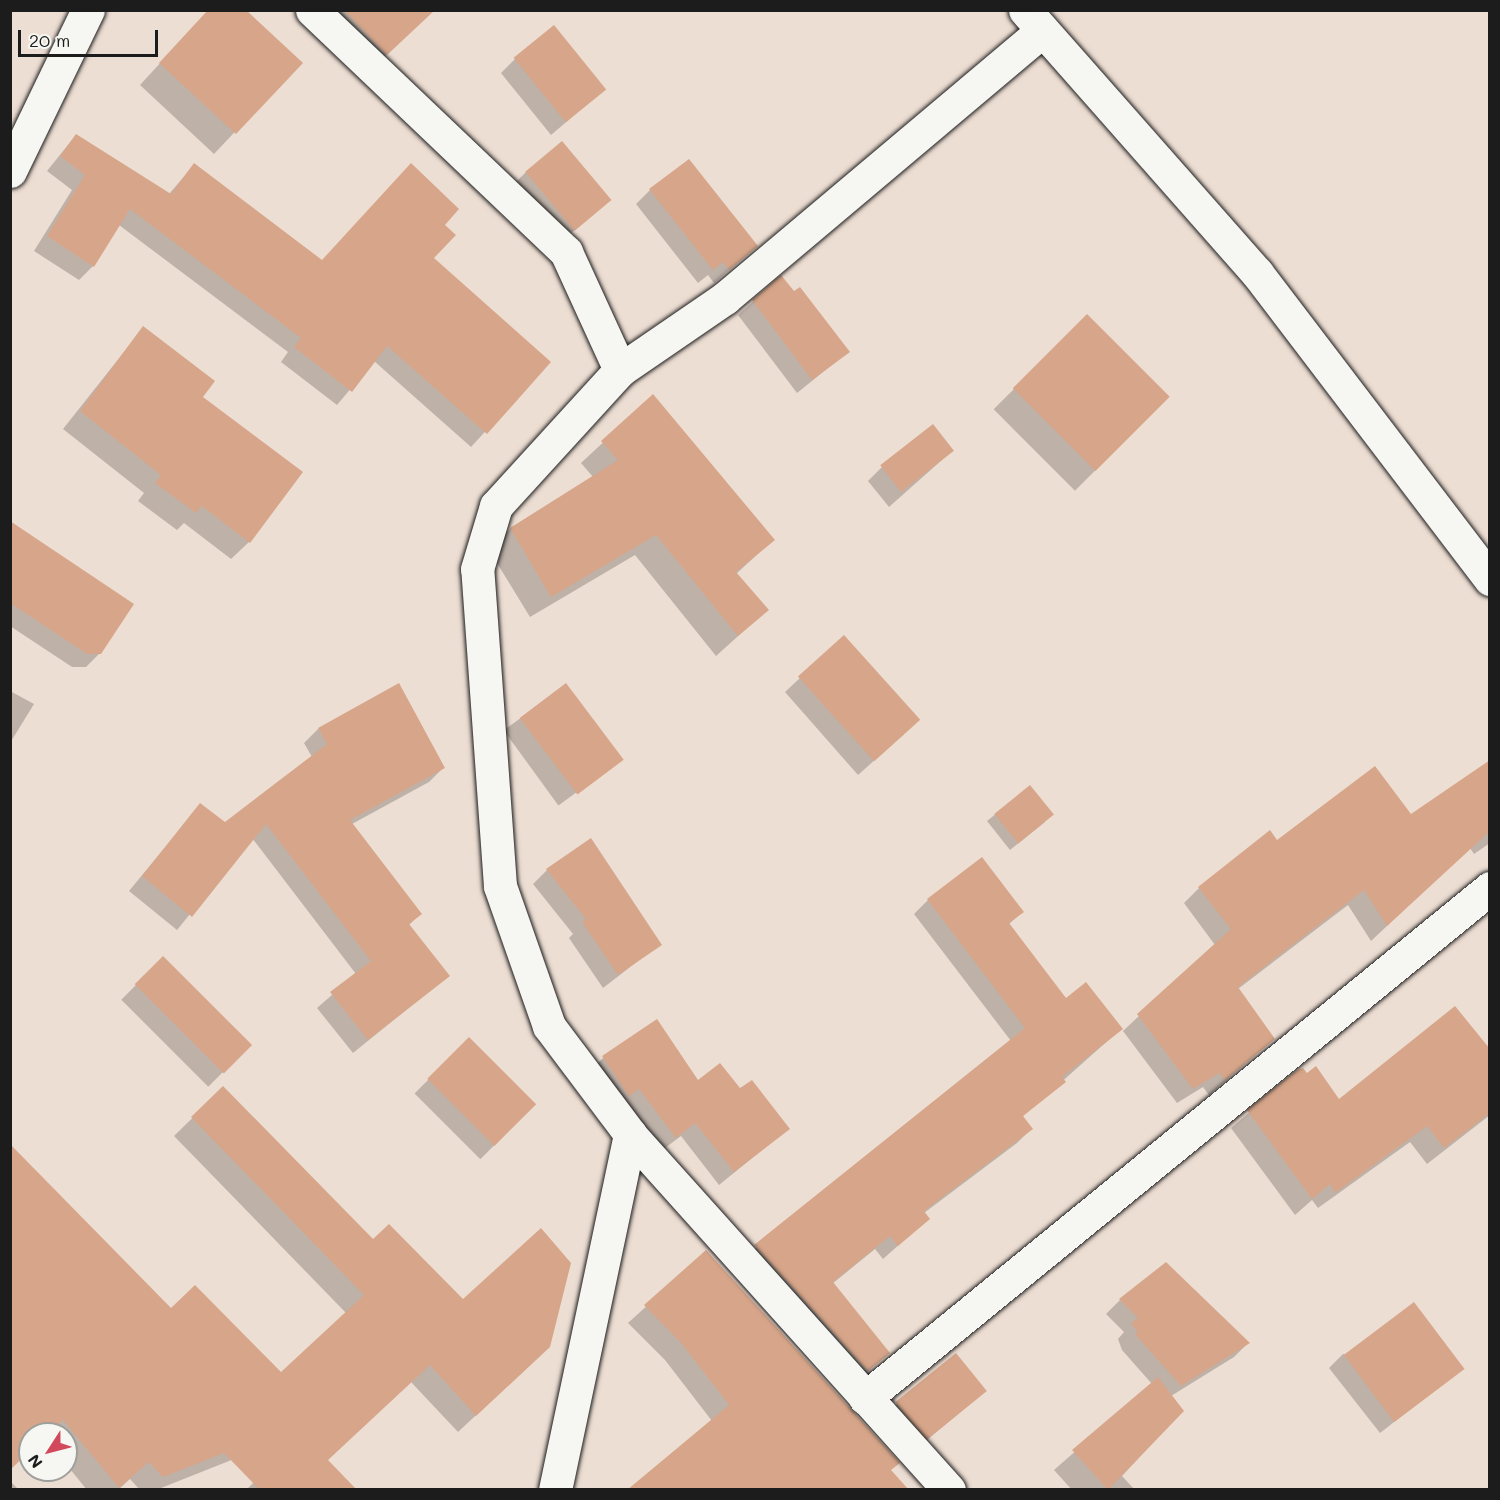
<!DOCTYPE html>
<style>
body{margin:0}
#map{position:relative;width:1500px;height:1500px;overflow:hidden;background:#edded3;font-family:Mali,sans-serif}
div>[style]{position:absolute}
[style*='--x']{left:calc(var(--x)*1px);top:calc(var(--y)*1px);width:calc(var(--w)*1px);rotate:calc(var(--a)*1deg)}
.shadow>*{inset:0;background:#0003;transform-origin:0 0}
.building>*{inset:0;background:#d7a68a;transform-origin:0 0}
.roads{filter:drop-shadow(0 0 2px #1c1c1c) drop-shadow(0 0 2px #1c1c1c)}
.street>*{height:33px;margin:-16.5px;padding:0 16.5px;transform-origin:16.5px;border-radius:16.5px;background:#f6f6f2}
.secondary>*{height:33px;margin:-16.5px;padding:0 16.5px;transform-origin:16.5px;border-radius:16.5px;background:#f6f6f2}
span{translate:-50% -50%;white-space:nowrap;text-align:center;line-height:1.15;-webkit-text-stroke:6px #f6f6f2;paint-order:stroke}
.frame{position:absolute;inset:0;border:12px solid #1c1c1c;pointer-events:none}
.north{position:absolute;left:18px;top:1422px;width:60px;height:60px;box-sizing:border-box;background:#f6f6f2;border:2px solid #9f9f9c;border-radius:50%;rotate:234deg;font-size:16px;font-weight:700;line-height:24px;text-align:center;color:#1c1c1c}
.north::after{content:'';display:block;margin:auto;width:21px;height:27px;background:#d1495b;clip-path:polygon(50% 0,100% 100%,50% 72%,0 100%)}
.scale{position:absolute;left:18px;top:30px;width:140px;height:27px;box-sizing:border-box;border:3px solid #1c1c1c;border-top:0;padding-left:8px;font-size:18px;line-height:21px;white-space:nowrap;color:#1c1c1c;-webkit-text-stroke:4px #f6f6f2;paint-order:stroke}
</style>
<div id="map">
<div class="shadow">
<i style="clip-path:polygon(209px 10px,300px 63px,214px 154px,140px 85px)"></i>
<i style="clip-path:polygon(304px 10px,403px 10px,396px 46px,365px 75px)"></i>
<i style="clip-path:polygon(515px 59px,604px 90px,551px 135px,501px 73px)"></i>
<i style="clip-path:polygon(76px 135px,169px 194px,194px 165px,321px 261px,443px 225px,432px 258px,549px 362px,471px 447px,374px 361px,337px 405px,281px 362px,288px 352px,119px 225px,93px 266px,79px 280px,34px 251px,72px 190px,47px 171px)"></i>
<i style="clip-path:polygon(526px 172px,609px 200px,560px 243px,512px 186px)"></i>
<i style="clip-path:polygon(650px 190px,756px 246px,714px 283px,708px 275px,698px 283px,636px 204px)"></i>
<i style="clip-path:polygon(781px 277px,848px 352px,797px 393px,738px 315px)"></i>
<i style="left:1087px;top:316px;width:115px;height:132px;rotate:45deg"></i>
<i style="clip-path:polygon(143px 328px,201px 397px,249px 542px,231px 559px,184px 523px,177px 530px,138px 501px,144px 493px,63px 429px)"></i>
<i style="clip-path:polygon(653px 396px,773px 540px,736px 574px,767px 610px,716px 656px,635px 555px,530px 617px,489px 550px,510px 529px,593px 477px,581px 463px)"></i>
<i style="clip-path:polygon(952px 451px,889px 507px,868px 481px,882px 467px)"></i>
<i style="clip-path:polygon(10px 531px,100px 653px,86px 667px,72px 667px,10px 626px)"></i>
<i style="clip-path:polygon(844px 637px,904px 734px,858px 775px,785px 692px)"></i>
<i style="left:566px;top:685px;width:93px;height:77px;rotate:54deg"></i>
<i style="clip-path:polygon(10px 691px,34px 704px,10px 743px)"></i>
<i style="clip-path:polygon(318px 729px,443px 768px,429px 782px,352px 824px,420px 914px,409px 925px,448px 976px,353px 1053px,317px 1008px,356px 974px,252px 838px,177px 930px,129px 891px,200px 805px,225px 824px,312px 757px,304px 743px)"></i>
<i style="clip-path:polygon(1490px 762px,1490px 843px,1474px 854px,1470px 848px,1371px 941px,1348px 905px,1238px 989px,1273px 1039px,1209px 1095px,1203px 1087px,1177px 1103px,1123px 1031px,1215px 945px,1184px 903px,1199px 888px,1277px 842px,1410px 816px)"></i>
<i style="clip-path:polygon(1029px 787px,1045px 822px,1010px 850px,987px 821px)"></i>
<i style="clip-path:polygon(547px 870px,660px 944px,603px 988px,569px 938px,573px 934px,533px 884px)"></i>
<i style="clip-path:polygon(928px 900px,1022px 912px,1008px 925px,1066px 1000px,1121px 1029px,1022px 1117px,1031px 1129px,1017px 1143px,924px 1213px,928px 1219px,883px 1259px,875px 1249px,832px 1284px,888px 1353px,853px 1384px,741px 1260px,1011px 1041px,914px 914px)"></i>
<i style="left:163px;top:958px;width:123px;height:59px;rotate:45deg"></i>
<i style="left:469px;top:1039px;width:93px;height:77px;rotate:45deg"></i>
<i style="clip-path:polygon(1490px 1052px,1490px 1115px,1427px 1164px,1410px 1142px,1318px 1208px,1312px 1200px,1295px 1215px,1231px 1128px,1298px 1071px,1338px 1101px)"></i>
<i style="clip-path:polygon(603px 1058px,740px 1091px,788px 1129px,719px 1185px,681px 1136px,661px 1151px,589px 1072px)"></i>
<i style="clip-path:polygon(223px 1088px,373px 1241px,463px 1301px,530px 1365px,458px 1432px,411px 1382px,327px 1460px,355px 1490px,246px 1490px,307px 1430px,156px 1490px,140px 1490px,130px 1479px,118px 1490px,87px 1490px,66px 1464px,66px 1434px,30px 1434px,30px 1450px,10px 1178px,171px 1311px,281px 1374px,347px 1314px,174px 1136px)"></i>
<i style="clip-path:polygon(706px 1252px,897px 1463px,712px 1421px,665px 1360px,628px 1323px)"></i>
<i style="clip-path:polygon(1120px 1300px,1248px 1343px,1234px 1357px,1171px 1396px,1182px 1411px,1122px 1476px,1135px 1490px,1072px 1490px,1054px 1470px,1152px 1384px,1122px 1350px,1118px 1339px,1124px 1332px,1106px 1314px)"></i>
<i style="clip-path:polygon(1343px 1354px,1462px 1369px,1380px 1433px,1329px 1368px)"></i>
<i style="left:955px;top:1355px;width:47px;height:96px;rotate:50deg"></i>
<i style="clip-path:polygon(10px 1481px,19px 1490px,10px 1490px)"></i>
</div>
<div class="building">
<i style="clip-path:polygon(208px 10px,246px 10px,303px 63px,236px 134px,159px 63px)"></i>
<i style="clip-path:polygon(344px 10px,435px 10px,387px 55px)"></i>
<i style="left:554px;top:25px;width:83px;height:52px;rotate:51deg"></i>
<i style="clip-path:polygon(76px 134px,171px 194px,194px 163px,322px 260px,411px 163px,459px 209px,445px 225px,456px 235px,434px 258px,551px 362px,487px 434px,387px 346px,352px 392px,294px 347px,301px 338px,130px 209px,94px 267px,47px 236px,85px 175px,60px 156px)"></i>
<i style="left:562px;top:141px;width:77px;height:48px;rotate:50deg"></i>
<i style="clip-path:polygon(689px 159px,758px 246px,729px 270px,723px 262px,713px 270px,649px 189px)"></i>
<i style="clip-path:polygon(781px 275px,794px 291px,800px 287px,850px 352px,812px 380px,752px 300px)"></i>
<i style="left:1087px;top:314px;width:117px;height:105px;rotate:45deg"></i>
<i style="clip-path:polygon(143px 326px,215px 381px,203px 397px,303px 472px,250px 543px,202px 506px,196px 513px,155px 483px,161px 475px,80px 411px)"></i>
<i style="clip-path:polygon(653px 394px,775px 540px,736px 572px,769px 610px,738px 636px,656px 535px,551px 597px,510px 528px,618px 460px,601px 441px)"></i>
<i style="left:933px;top:424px;width:34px;height:67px;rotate:52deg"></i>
<i style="clip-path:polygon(10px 521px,134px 604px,101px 654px,87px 654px,10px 603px)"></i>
<i style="left:844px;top:635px;width:114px;height:62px;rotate:48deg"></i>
<i style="clip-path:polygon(399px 683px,445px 768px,350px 820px,422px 914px,409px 924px,450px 976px,368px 1040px,330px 992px,371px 961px,266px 824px,192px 917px,142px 876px,200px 803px,225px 822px,327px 744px,318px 728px)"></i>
<i style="left:566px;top:683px;width:96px;height:58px;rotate:53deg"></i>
<i style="clip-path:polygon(1490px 760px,1490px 831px,1387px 926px,1364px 890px,1238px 987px,1275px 1039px,1225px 1080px,1219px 1073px,1193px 1089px,1137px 1014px,1231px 929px,1198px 887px,1270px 830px,1277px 840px,1375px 766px,1411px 814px)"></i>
<i style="left:1030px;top:785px;width:38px;height:46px;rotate:51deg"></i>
<i style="clip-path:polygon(591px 838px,662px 945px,618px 975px,582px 922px,586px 919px,546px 869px)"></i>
<i style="clip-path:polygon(982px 857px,1024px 912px,1009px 923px,1066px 998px,1086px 982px,1123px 1029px,1062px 1077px,1066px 1082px,1023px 1116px,1033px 1129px,924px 1211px,930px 1219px,898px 1246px,890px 1236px,833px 1282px,890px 1353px,868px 1371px,754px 1245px,1025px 1028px,927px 899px)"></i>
<i style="left:163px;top:956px;width:126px;height:40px;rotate:45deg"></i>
<i style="clip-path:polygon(1455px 1006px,1490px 1049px,1490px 1113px,1444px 1148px,1427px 1126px,1335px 1193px,1330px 1184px,1312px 1199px,1247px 1110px,1297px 1070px,1303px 1068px,1307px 1073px,1316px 1066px,1339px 1099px)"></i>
<i style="clip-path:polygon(657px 1019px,698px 1080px,720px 1063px,740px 1088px,752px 1080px,790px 1129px,734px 1172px,695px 1123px,676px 1138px,639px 1089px,629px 1096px,602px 1056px)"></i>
<i style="left:469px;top:1037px;width:95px;height:59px;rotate:45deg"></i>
<i style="clip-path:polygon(223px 1086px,373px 1239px,389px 1224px,463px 1299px,541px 1228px,571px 1263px,550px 1347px,476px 1416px,430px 1365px,328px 1460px,357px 1490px,260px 1490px,224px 1453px,163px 1477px,149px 1462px,119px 1488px,63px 1420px,48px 1434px,30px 1434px,30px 1451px,10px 1470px,10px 1144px,171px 1308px,195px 1285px,281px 1372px,364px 1295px,191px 1117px)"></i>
<i style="clip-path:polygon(706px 1250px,900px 1463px,891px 1470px,909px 1490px,627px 1490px,729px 1405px,682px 1344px,644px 1305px)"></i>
<i style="clip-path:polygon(1166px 1262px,1250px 1343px,1181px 1386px,1135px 1334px,1138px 1333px,1131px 1323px,1138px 1318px,1119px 1299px)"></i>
<i style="left:1414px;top:1302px;width:84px;height:88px;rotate:53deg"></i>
<i style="left:956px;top:1353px;width:49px;height:78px;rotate:51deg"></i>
<i style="clip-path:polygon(1158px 1377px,1184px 1411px,1108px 1490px,1072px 1450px)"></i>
</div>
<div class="roads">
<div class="street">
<i style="--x:312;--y:10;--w:351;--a:43.6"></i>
<i style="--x:566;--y:252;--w:130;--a:65.4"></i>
<i style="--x:1025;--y:10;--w:351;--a:48.6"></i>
<i style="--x:1257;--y:273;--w:385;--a:52.7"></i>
<i style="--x:865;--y:1398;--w:807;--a:-39.21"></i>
<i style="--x:555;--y:1490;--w:364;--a:-78.1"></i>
<i style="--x:949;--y:1490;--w:478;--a:-131.9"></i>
<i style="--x:630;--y:1134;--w:135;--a:-126.9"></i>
<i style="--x:549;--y:1026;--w:148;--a:-109.3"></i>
<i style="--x:500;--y:886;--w:318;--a:-94.1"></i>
<i style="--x:477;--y:569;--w:66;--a:-73.2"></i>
<i style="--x:496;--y:506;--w:184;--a:-47.6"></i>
<i style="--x:620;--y:370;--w:127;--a:-34.4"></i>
<i style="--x:725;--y:298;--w:414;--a:-40.1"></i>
</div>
<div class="secondary">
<i style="--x:10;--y:171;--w:179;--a:-64.2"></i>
</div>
</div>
<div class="frame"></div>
<div class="north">N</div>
<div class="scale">20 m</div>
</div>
